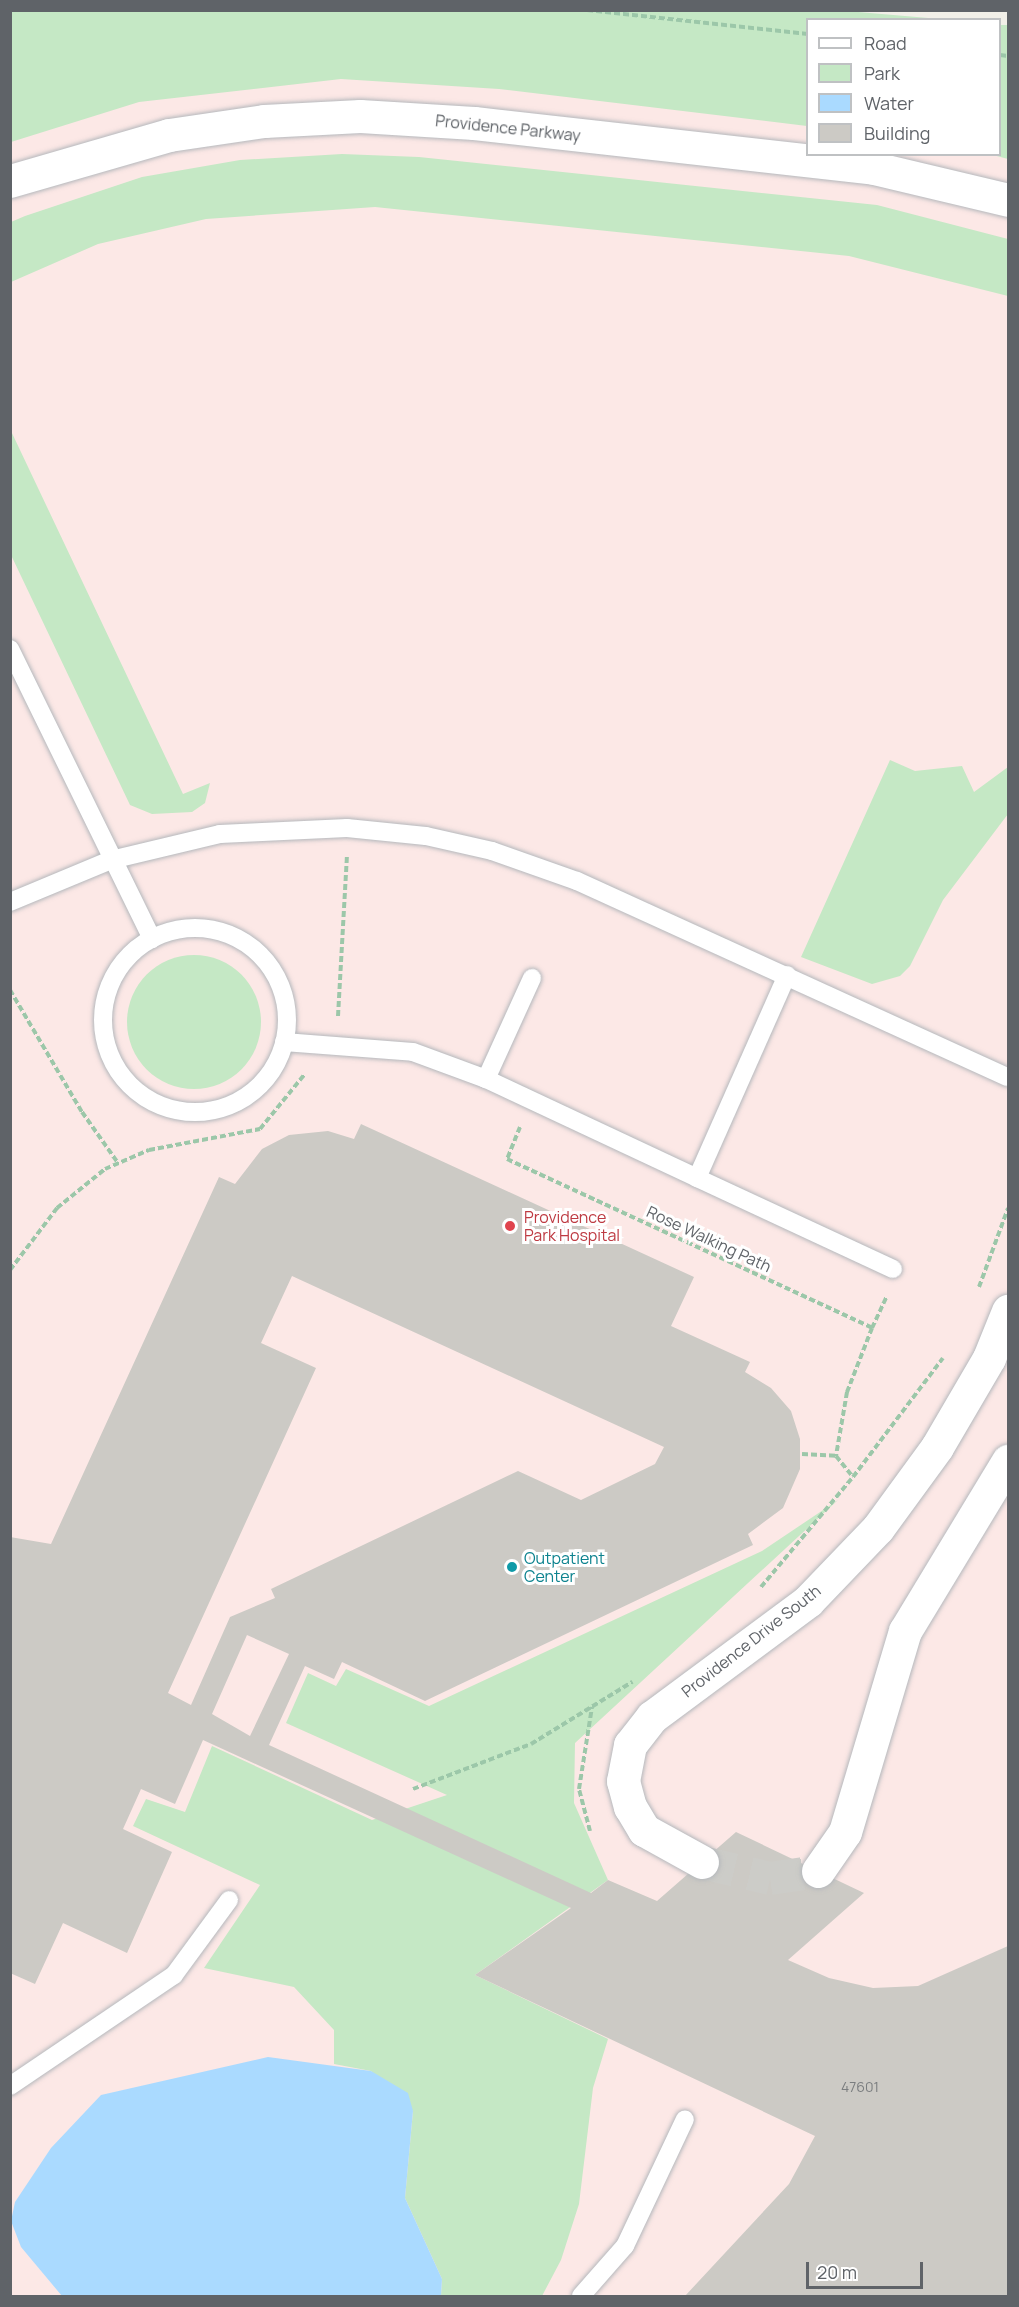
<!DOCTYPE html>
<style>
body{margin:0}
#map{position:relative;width:1019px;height:2307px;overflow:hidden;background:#f1efe8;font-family:Manrope,sans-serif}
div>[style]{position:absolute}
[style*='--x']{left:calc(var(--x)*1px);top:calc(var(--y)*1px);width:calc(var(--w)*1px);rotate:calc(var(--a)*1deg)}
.medical>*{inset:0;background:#fce8e6}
.green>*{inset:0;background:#c5e8c5}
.round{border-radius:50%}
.water>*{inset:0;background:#aadaff}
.building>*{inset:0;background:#cccac5}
.minor-tunnel>*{height:33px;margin-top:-16.5px;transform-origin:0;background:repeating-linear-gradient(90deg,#ccccc8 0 33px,transparent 0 49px)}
.path>*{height:4px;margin-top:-2px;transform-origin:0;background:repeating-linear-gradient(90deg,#9cc7a9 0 6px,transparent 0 9px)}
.roads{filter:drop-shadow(0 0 2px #b5b8bc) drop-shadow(0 0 2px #b5b8bc)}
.service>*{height:18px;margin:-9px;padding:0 9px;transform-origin:9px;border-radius:9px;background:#fff}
.service>.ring{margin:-9px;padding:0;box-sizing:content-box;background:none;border:18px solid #fff;border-radius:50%}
.minor>*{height:33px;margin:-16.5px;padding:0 16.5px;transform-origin:16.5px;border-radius:16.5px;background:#fff}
.dots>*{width:16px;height:16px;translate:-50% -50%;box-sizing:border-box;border:3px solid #fff;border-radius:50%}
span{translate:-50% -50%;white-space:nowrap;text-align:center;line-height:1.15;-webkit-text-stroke:6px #fff;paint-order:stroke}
.number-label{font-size:14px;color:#7a7d7f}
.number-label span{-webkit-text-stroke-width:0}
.street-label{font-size:16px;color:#5f6368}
.health-label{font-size:16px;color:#be3a42}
.left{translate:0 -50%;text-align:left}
.culture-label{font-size:16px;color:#0d838f}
.frame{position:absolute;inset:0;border:12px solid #5f6368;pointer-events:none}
.legend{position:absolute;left:806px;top:18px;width:195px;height:138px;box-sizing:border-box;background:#fff;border:2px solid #bfc1c3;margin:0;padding:8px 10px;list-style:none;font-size:18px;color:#5f6368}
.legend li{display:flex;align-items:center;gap:12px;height:30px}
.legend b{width:30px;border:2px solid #bfc1c3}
.scale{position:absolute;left:806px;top:2262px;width:117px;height:27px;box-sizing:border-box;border:3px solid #5f6368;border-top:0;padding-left:8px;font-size:18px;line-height:21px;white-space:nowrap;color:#5f6368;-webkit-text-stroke:4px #fff;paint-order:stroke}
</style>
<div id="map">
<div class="medical">
<i style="clip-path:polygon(11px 11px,807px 85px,808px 154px,1000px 154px,1008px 106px,1008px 2296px,11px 2296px)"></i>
</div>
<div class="green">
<i style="clip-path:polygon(835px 10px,940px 19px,808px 20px,807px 126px,499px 89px,341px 79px,139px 102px,11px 142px,11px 11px)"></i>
<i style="clip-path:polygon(1000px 25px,1008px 25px,1008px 159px,993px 155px,1000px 154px)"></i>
<i style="clip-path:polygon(342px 154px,419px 157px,877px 205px,1008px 239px,1008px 296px,849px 256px,375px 207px,206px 219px,98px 244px,11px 282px,11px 222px,25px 216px,142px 177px,240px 160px)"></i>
<i style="clip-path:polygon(11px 431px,183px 794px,210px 783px,205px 803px,192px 812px,152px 814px,130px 805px,11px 555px)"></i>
<i style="clip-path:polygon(890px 760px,915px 771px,962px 766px,974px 792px,1008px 767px,1008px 814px,943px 900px,910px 966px,900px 976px,872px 984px,801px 957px)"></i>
<i class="round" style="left:127px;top:955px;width:134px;height:134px"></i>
<i style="clip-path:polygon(838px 1500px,575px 1743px,574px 1803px,608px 1880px,475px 1975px,608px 2039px,593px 2088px,579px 2204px,561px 2260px,542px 2296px,441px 2296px,442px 2279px,405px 2198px,413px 2111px,371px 2071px,334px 2064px,334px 2030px,294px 1987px,204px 1968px,260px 1885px,133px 1826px,146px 1799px,185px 1812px,212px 1746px,372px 1820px,447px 1795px,286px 1723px,308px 1673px,336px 1686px,346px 1669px,429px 1706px,762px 1551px)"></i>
</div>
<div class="water">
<i style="clip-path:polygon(268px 2057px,371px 2071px,408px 2093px,413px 2111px,405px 2198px,442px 2279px,441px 2296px,62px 2296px,21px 2247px,11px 2221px,15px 2202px,51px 2148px,101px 2095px)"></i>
</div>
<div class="building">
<i style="clip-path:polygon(evenodd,361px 1124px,694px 1277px,671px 1326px,750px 1362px,745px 1372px,771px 1388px,791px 1411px,800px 1439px,800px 1469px,783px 1508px,748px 1534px,753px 1545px,425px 1701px,342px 1662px,334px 1679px,305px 1666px,269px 1745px,591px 1893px,608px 1880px,657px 1901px,736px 1832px,864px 1893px,788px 1960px,829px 1978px,873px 1988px,918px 1986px,1008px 1946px,1008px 2296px,685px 2296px,789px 2184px,815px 2136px,475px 1975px,571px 1908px,203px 1740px,175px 1804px,141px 1789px,123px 1829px,172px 1852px,127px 1953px,63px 1923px,35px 1984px,10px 1973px,10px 1537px,51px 1544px,219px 1177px,235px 1184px,262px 1149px,289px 1135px,328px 1131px,354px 1139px,361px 1124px,292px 1276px,664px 1447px,655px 1464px,581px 1500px,518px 1471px,271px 1589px,275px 1598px,230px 1617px,191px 1705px,168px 1693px,316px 1368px,261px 1343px,292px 1276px,361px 1124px,247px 1635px,289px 1654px,250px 1736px,212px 1714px,247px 1635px)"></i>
</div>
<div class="minor-tunnel">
<i style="--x:702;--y:1862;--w:70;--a:13.2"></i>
<i style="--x:770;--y:1878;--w:49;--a:-8.3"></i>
</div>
<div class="path">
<i style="--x:587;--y:10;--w:222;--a:6.2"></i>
<i style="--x:1000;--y:55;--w:8;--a:7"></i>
<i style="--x:10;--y:990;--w:142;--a:59.5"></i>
<i style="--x:82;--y:1112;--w:62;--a:54.8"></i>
<i style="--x:338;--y:1016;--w:160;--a:-86.8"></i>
<i style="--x:520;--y:1127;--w:35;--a:112"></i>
<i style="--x:507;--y:1159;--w:402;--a:24.8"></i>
<i style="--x:872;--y:1328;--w:69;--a:111.3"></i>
<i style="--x:847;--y:1392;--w:65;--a:99.8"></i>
<i style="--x:836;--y:1456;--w:27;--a:51"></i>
<i style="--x:853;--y:1477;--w:149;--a:-52.9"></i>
<i style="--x:10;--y:1270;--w:78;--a:-52.8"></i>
<i style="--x:57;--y:1208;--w:62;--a:-39.1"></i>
<i style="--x:105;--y:1169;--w:48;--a:-23.4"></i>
<i style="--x:149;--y:1150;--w:113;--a:-10.7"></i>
<i style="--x:260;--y:1129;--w:70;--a:-50.8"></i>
<i style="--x:979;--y:1287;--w:84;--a:-69.8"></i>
<i style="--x:872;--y:1328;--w:35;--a:-65"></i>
<i style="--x:802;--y:1454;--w:34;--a:3"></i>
<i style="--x:761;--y:1587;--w:143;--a:-50.1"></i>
<i style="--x:413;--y:1789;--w:126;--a:-20.9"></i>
<i style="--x:531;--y:1744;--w:119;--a:-31.5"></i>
<i style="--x:590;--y:1831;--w:43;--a:-104.7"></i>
<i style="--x:579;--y:1789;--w:83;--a:-81"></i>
</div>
<div class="roads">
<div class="service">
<i style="--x:10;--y:649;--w:323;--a:63.9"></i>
<i style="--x:10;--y:902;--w:109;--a:-22.6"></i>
<i style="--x:111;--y:860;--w:112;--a:-13.4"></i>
<i style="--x:220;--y:834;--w:127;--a:-2.7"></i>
<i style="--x:347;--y:828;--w:79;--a:5.8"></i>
<i style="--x:426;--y:836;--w:68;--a:12.8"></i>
<i style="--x:492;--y:851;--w:90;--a:19.4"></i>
<i style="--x:577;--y:881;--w:473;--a:24.5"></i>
<i class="ring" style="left:103px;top:928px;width:166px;height:166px"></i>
<i style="--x:787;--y:975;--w:222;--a:113.9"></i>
<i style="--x:697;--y:1178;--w:216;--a:24.9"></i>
<i style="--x:284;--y:1042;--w:129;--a:4.4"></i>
<i style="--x:413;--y:1052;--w:78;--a:20.3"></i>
<i style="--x:486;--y:1079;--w:111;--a:-65.5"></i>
<i style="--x:486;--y:1079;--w:233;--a:25.1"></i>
<i style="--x:10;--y:2086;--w:198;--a:-34.1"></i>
<i style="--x:174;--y:1975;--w:93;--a:-53.7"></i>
<i style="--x:581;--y:2296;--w:67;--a:-48.7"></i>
<i style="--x:625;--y:2246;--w:140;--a:-64.7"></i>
</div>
<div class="minor">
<i style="--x:10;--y:181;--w:166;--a:-16.1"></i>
<i style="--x:169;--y:135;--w:96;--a:-8.4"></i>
<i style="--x:264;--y:121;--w:96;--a:-3"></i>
<i style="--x:360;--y:116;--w:114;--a:3.5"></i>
<i style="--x:474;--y:123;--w:403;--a:6.4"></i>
<i style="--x:874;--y:168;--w:138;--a:13.4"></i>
<i style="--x:702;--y:1862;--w:66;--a:-151.1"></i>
<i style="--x:644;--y:1830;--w:27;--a:-121"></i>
<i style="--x:630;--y:1807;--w:27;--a:-105"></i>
<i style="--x:623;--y:1781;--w:37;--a:-79"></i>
<i style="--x:630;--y:1745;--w:36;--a:-52"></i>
<i style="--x:652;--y:1717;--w:194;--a:-36.6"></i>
<i style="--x:808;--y:1601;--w:101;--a:-46.2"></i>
<i style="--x:878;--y:1528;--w:100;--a:-53.9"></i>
<i style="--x:937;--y:1447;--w:103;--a:-59.7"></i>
<i style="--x:989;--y:1358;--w:51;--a:-68"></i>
<i style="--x:818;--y:1871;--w:47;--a:-55.3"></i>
<i style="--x:845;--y:1832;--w:210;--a:-73.4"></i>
<i style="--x:905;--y:1631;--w:199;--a:-58.8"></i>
</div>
</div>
<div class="dots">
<i style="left:510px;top:1226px;background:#e0444e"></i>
<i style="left:512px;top:1567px;background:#0f9aa8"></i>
</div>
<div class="number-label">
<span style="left:860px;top:2087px">47601</span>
</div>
<div class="street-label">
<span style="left:508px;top:128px;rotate:6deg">Providence Parkway</span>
<span style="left:709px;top:1239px;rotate:25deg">Rose Walking Path</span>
<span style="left:751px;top:1641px;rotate:-38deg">Providence Drive South</span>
</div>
<div class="health-label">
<span class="left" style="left:524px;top:1226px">Providence<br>Park Hospital</span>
</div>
<div class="culture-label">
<span class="left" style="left:524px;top:1567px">Outpatient<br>Center</span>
</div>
<div class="frame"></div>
<ul class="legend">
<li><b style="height:8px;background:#fff"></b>Road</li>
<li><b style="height:16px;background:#c5e8c5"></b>Park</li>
<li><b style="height:16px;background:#aadaff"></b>Water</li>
<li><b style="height:16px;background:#cccac5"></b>Building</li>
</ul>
<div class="scale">20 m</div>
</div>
